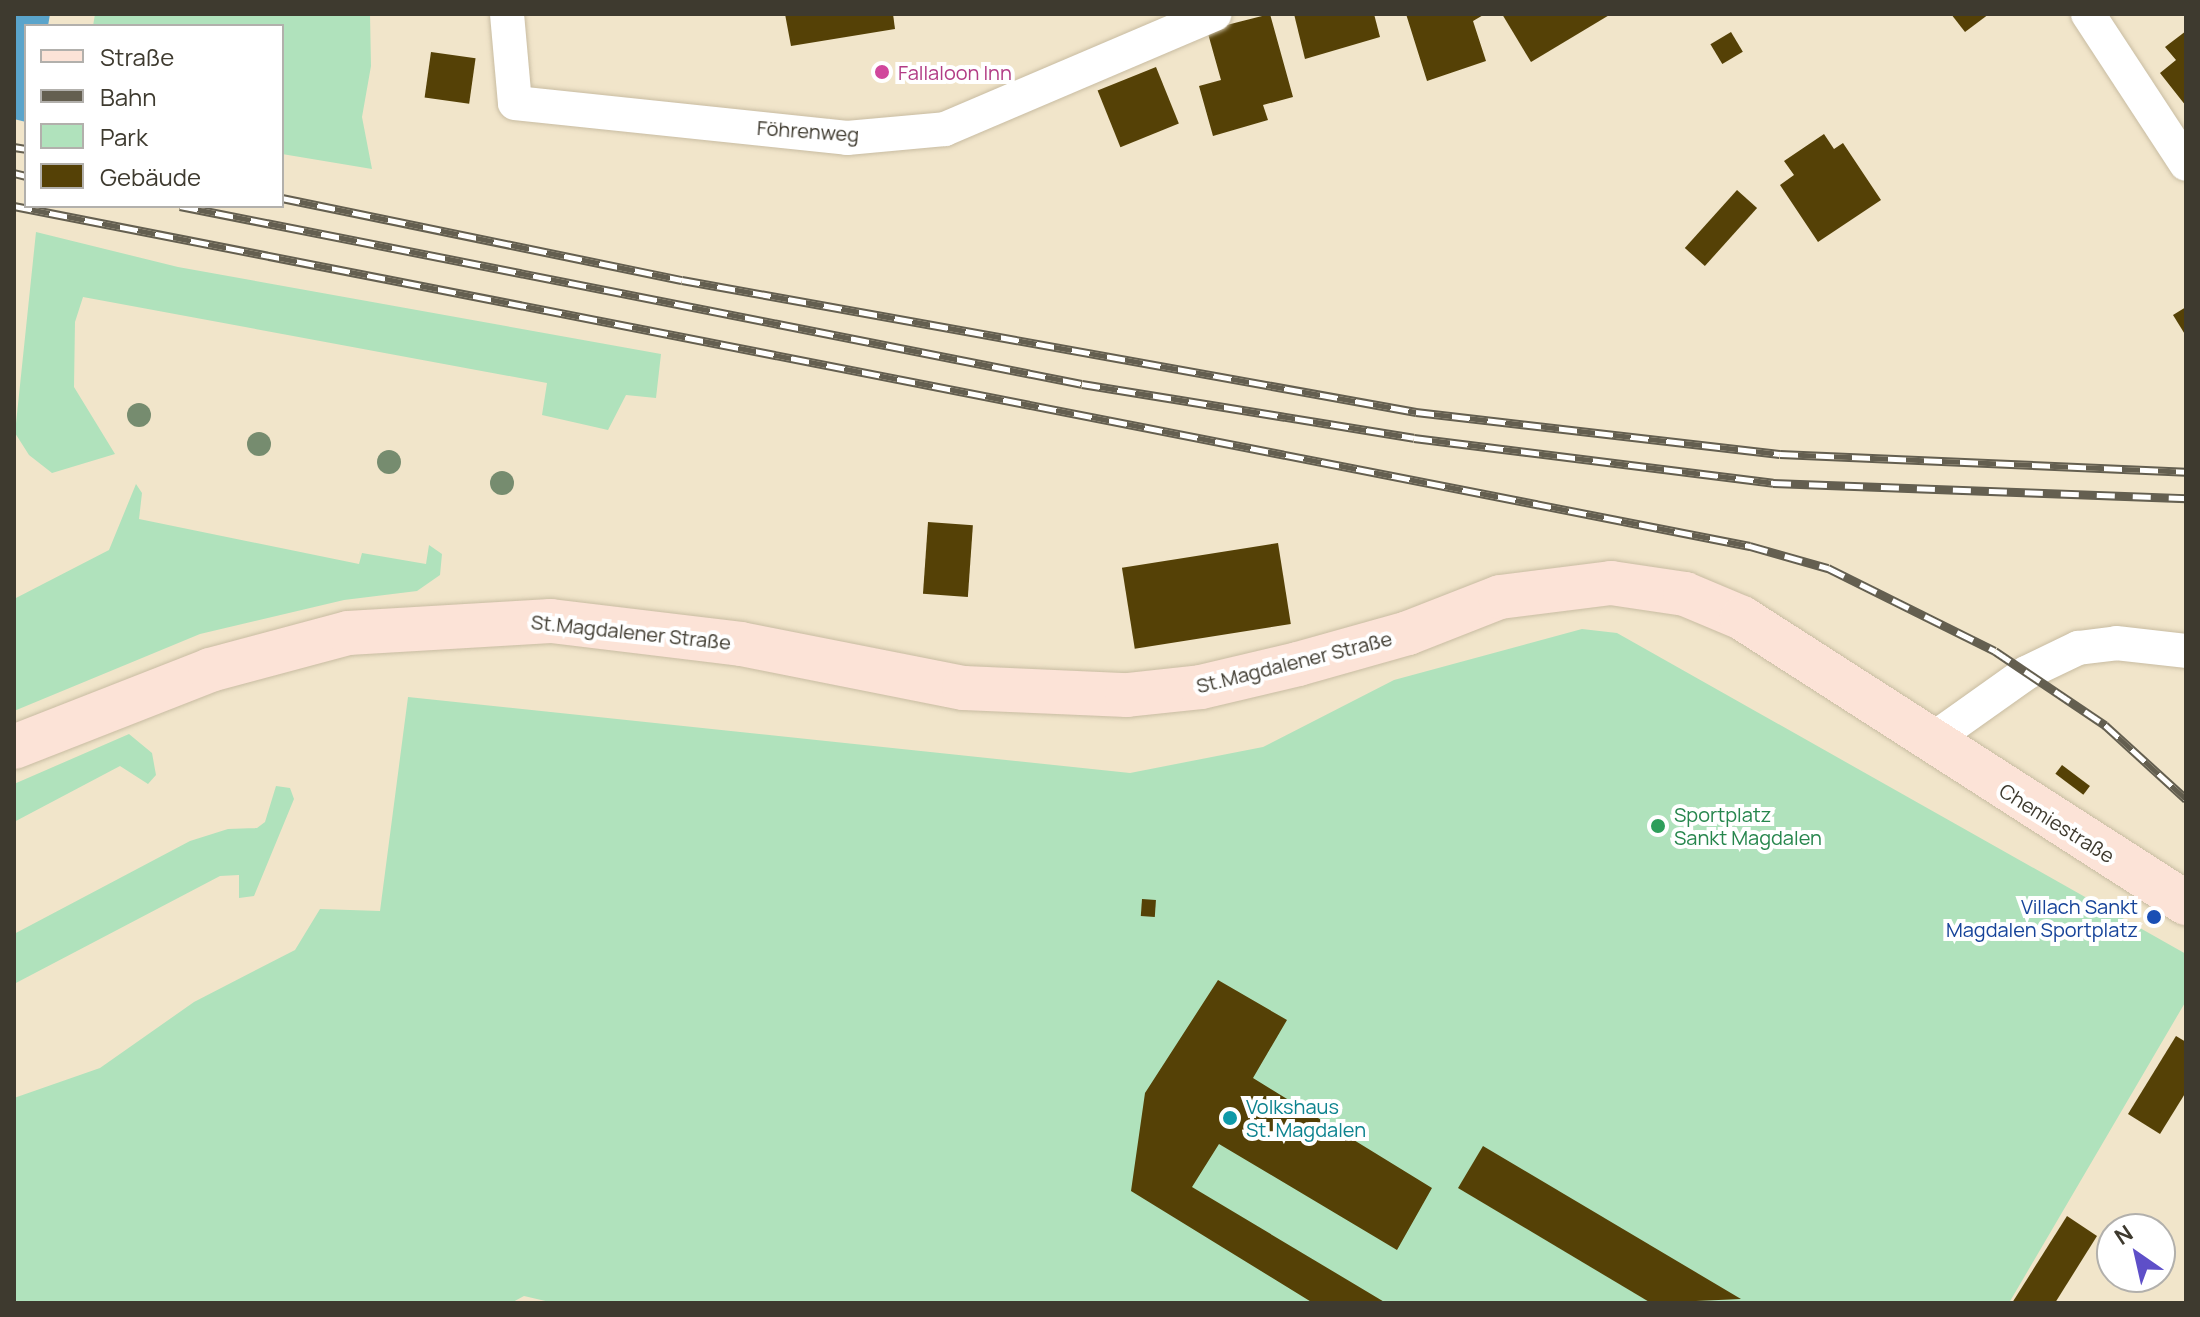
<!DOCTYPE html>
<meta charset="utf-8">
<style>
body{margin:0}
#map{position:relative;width:2200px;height:1317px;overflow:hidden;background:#f1e5ca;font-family:Manrope,sans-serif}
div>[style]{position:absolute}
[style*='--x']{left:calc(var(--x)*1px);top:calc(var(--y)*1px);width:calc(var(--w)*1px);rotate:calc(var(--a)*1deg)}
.green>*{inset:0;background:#b0e2bc}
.water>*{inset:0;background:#5aa4cb}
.pier>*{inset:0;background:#f1e5ca}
.building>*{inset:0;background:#554106;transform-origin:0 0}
.roads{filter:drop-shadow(0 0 2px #c8bca2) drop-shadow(0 0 2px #c8bca2)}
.street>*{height:34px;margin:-17px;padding:0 17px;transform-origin:17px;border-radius:17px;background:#fff}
.secondary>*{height:44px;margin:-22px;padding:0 22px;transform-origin:22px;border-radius:22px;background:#fce3d7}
.rail>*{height:9px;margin-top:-4.5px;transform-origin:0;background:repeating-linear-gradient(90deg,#fff 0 18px,#645f50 0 36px);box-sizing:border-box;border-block:2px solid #645f50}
.trees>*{width:24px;height:24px;margin:-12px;border-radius:50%;background:#768c6f}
.dots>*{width:22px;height:22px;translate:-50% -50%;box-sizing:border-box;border:4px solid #fff;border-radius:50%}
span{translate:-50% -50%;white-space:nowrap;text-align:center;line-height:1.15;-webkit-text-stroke:8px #fff;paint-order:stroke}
.hotel-label{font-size:20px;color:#b23c85}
.left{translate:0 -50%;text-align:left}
.street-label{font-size:20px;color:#3e3a2f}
.leisure-label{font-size:20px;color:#27864d}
.transit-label{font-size:20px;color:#164399}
.right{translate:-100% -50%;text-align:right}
.culture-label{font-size:20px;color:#0d838f}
.frame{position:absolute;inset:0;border:16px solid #3e3a2f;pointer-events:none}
.legend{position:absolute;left:24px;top:24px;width:260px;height:184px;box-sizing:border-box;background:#fff;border:2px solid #b2b0ac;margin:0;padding:10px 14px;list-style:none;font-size:24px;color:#3e3a2f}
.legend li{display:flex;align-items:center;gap:16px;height:40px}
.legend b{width:40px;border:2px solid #b2b0ac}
.north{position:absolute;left:2096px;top:1213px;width:80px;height:80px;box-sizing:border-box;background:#fff;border:2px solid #b2b0ac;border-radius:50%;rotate:326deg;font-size:22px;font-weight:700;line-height:32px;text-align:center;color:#3e3a2f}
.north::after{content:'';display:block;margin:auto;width:28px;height:36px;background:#5e4fc8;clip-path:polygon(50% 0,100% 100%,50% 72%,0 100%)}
</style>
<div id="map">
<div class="green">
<i style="clip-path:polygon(95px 14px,370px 14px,371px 66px,362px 117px,372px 169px,282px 154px,282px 26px,93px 26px)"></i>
<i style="clip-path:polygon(36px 232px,178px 267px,661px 354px,656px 398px,626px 395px,608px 430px,542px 415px,547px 383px,83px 297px,75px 322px,74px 387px,115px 454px,52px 473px,29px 455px,15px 433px)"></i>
<i style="clip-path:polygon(136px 484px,142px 493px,139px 519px,359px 564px,362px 553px,426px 564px,429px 545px,442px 554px,440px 575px,417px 591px,344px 600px,200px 634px,14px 711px,14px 599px,109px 550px)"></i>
<i style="clip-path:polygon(1582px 629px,1617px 633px,2186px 954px,2186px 1001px,2009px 1303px,554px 1303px,524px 1296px,511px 1303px,14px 1303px,14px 1098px,100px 1068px,194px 1002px,295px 950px,320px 909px,380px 911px,408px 697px,1130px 773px,1263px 747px,1394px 680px)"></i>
<i style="clip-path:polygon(129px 734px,152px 753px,156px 775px,148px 784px,120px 766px,14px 822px,14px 784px)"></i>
<i style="clip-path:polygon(276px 786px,290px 788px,294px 799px,254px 896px,239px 898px,239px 875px,220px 876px,14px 984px,14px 934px,190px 841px,228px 829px,257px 828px,265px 822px)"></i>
</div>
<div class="water">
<i style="clip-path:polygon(14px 14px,50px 14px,48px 26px,26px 26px,26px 137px,14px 192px)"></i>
</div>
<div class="pier">
<i style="clip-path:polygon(14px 119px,26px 122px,26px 156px,14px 196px)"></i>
</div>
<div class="building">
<i style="clip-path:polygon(785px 14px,893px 14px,895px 29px,791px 46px)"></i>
<i style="clip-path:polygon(1270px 14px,1293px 97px,1263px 105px,1268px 120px,1213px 136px,1199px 86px,1221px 80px,1207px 30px)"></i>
<i style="clip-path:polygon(1294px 14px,1374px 14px,1380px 37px,1305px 59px)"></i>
<i style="clip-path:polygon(1406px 14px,1485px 14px,1473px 21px,1486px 61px,1427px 81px)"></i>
<i style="clip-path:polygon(1502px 14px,1611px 14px,1531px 62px)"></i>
<i style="clip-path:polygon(1951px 14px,1989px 14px,1965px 32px)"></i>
<i style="clip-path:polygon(2186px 31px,2186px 106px,2160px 73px,2176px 60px,2165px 47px)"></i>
<i style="left:1731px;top:32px;width:23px;height:24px;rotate:59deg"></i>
<i style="left:431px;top:52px;width:45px;height:46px;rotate:8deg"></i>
<i style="left:1156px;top:67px;width:61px;height:63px;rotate:68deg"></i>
<i style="clip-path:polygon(1824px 134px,1834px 149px,1843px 143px,1881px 200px,1818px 242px,1780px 185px,1794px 175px,1784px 161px)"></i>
<i style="left:1737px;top:190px;width:27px;height:78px;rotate:42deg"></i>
<i style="clip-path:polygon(2186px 307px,2186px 336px,2173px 315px)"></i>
<i style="left:928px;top:522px;width:45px;height:72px;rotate:4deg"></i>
<i style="left:1278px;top:543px;width:82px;height:158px;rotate:81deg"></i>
<i style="left:2062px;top:765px;width:35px;height:11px;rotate:37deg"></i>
<i style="left:1142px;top:899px;width:14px;height:17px;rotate:4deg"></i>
<i style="clip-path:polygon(1218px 980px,1287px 1020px,1253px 1078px,1432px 1188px,1397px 1250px,1219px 1144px,1192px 1187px,1386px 1303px,1313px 1303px,1131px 1191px,1145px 1093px)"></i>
<i style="clip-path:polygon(2176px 1036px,2186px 1042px,2186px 1092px,2160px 1134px,2128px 1114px)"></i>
<i style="clip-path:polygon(1483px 1146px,1741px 1299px,1651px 1303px,1458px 1188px)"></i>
<i style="clip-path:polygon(2067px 1216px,2097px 1236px,2055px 1303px,2012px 1303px)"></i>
</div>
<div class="roads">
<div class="street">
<i style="--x:507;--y:14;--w:89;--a:84.9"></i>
<i style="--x:515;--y:103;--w:334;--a:6"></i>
<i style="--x:847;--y:138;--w:98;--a:-5.2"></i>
<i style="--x:945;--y:129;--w:293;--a:-23.1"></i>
<i style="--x:2088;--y:14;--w:179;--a:56.8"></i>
<i style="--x:1929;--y:742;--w:119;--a:-35.4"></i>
<i style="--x:2026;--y:673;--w:58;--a:-25.7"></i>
<i style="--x:2078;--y:648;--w:38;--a:-7"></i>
<i style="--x:2116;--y:643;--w:70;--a:6.5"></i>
</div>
<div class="secondary">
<i style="--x:14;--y:747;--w:211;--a:-21.4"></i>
<i style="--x:210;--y:670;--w:143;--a:-15"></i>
<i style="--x:348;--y:633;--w:203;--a:-3.4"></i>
<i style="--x:551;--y:621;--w:191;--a:6.9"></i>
<i style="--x:741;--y:644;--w:227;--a:11.2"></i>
<i style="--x:964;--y:688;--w:163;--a:2.5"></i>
<i style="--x:1127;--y:695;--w:74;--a:-6.2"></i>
<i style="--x:1201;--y:687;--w:100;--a:-13.3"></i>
<i style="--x:1298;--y:664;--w:114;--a:-15.7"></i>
<i style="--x:1408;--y:633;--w:99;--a:-21.4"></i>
<i style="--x:1500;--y:597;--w:112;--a:-7.2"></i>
<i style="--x:1611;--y:583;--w:75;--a:8.5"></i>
<i style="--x:1685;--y:594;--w:62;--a:22.8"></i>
<i style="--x:1742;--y:618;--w:528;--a:32.7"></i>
</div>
</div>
<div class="rail">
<i style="--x:14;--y:147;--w:12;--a:9"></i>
<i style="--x:14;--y:173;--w:12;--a:14"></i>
<i style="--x:282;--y:198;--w:408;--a:11.6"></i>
<i style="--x:682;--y:280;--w:746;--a:10.19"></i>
<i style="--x:1416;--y:412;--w:366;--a:6.6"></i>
<i style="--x:1780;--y:454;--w:406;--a:2.5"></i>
<i style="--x:14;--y:206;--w:1769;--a:11.08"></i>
<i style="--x:1750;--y:546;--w:81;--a:15.8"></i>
<i style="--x:1828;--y:568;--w:186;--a:26.4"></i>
<i style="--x:1995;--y:651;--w:133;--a:33.9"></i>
<i style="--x:2105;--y:725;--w:110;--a:42.4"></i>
<i style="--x:180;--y:206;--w:919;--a:11.16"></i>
<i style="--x:1082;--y:384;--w:336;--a:9.2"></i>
<i style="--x:1414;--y:438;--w:362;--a:7.1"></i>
<i style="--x:1773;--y:483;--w:413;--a:2.1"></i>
</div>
<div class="trees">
<i style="left:139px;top:415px"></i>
<i style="left:259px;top:444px"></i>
<i style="left:389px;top:462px"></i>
<i style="left:502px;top:483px"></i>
</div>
<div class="dots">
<i style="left:882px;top:72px;background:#d1479c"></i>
<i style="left:1658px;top:826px;background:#2e9e5b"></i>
<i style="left:2154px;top:917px;background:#1a4fb4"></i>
<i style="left:1230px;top:1118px;background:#0f9aa8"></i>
</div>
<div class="hotel-label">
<span class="left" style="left:898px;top:72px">Fallaloon Inn</span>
</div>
<div class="street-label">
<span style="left:808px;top:131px;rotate:4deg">Föhrenweg</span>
<span style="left:631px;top:632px;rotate:6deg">St.Magdalener Straße</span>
<span style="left:1294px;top:662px;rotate:-14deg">St.Magdalener Straße</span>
<span style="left:2057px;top:823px;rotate:32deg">Chemiestraße</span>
</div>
<div class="leisure-label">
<span class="left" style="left:1674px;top:826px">Sportplatz<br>Sankt Magdalen</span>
</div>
<div class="transit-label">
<span class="right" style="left:2138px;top:918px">Villach Sankt<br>Magdalen Sportplatz</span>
</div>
<div class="culture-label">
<span class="left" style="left:1246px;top:1118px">Volkshaus<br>St. Magdalen</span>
</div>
<div class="frame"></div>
<ul class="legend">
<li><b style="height:10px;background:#fce3d7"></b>Straße</li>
<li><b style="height:10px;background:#645f50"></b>Bahn</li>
<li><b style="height:22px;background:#b0e2bc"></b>Park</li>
<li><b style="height:22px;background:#554106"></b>Gebäude</li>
</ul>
<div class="north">N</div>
</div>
